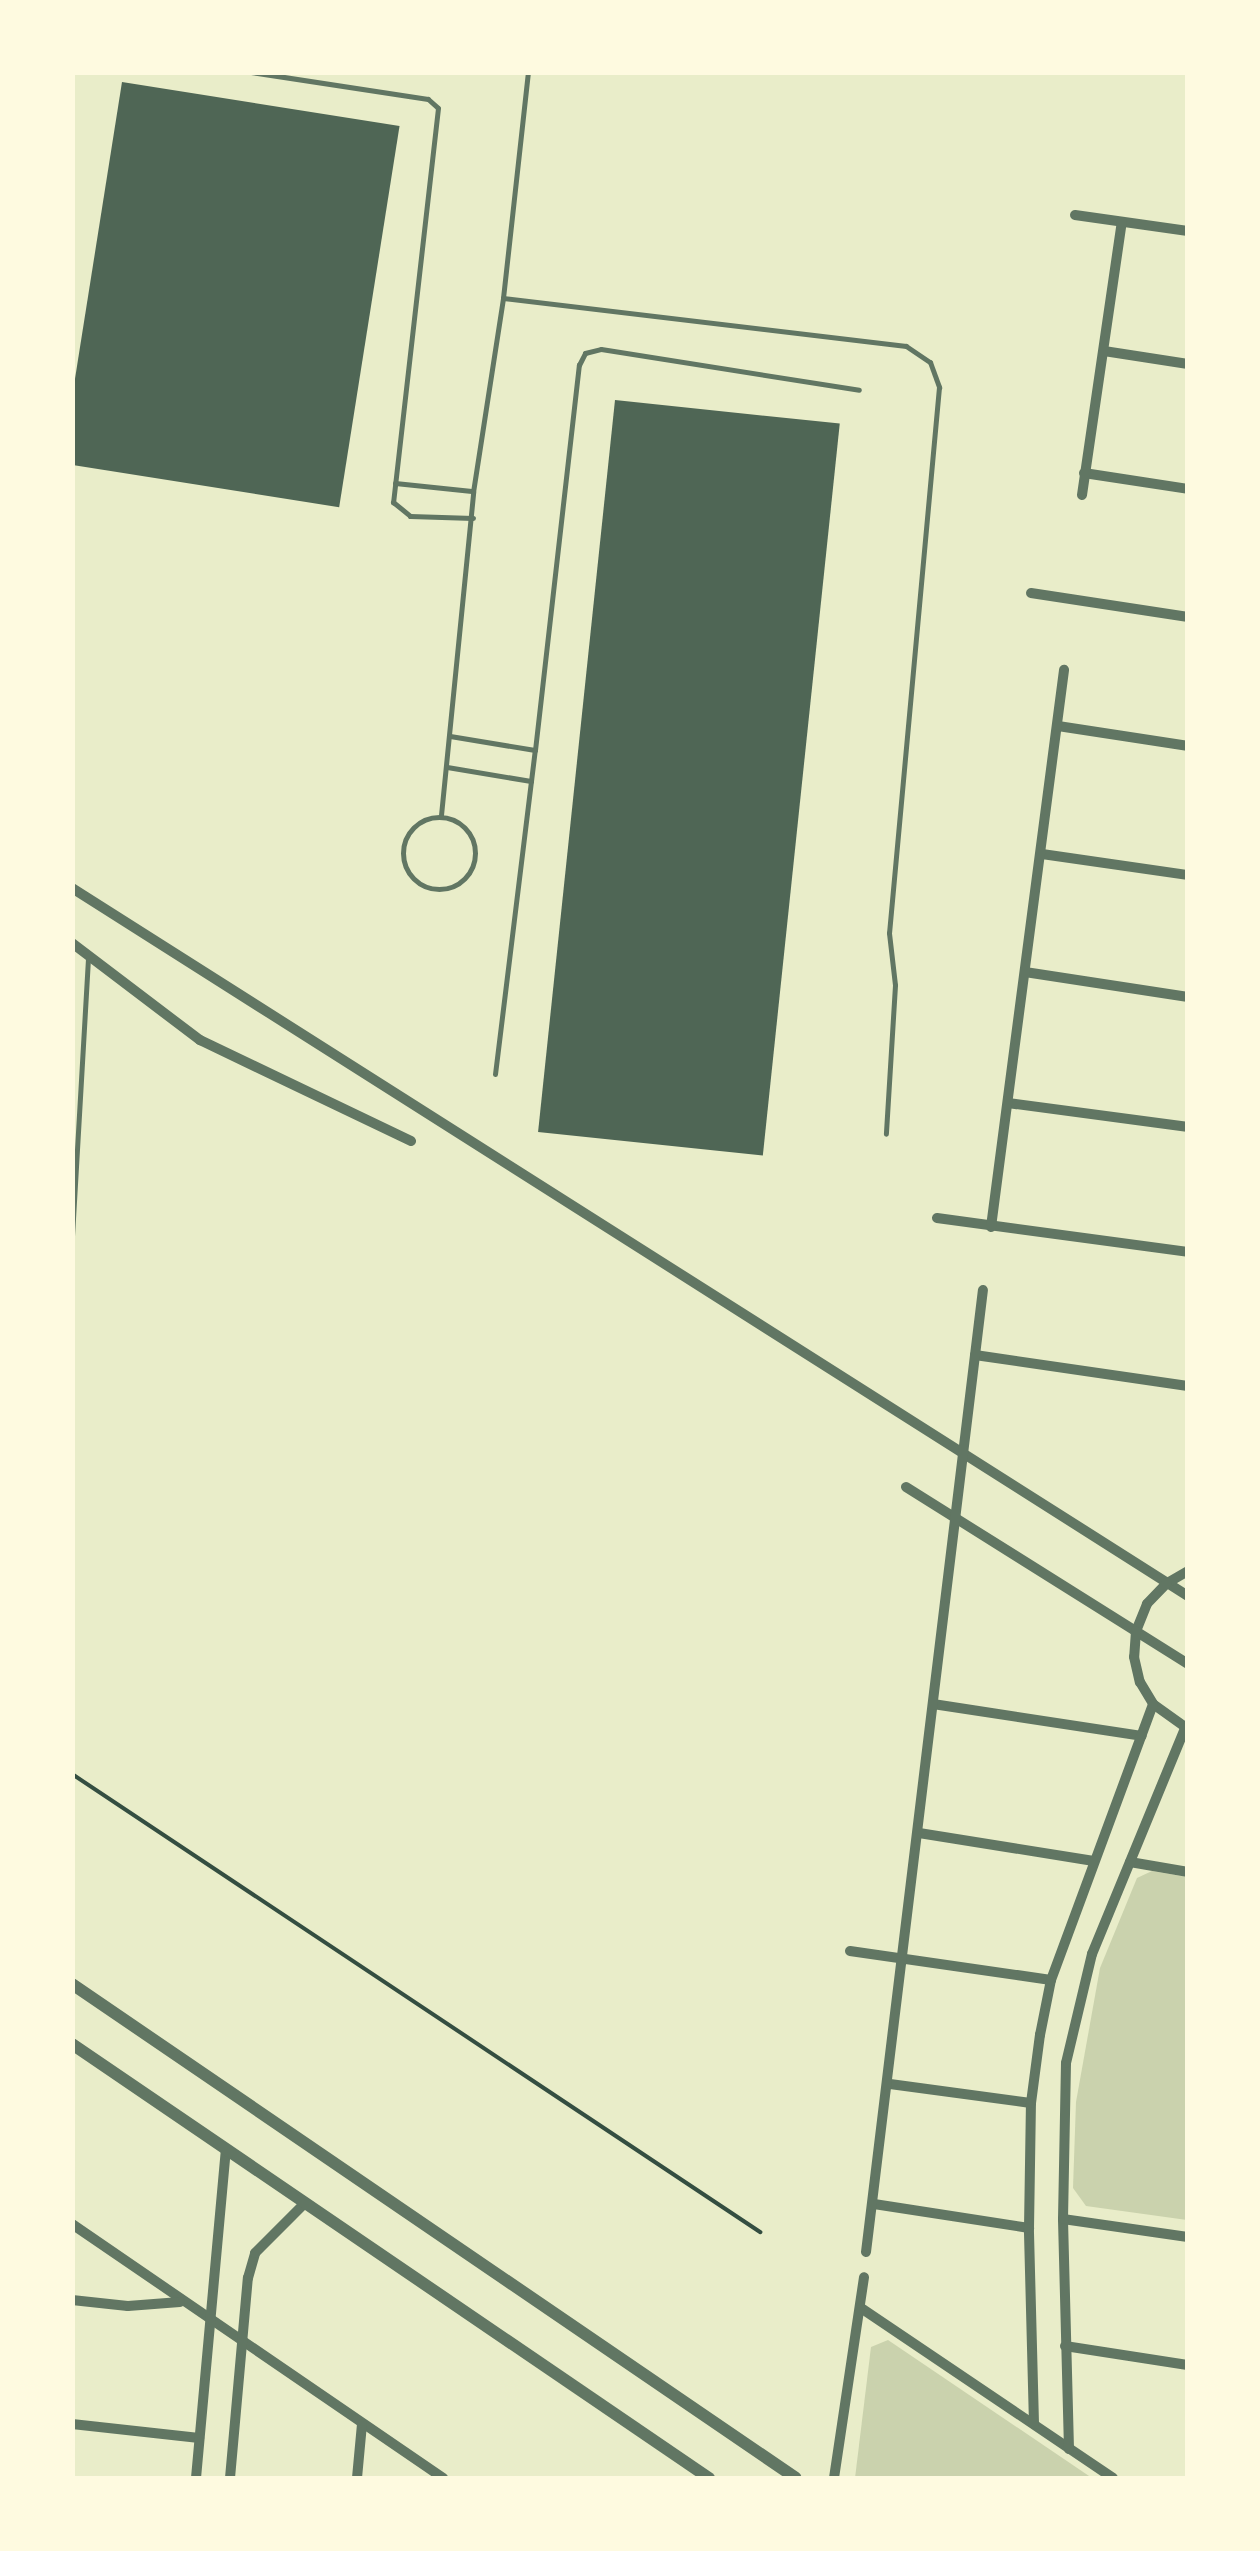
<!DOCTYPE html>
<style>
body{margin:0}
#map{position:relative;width:1260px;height:2551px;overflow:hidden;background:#e9edc9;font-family:Roboto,sans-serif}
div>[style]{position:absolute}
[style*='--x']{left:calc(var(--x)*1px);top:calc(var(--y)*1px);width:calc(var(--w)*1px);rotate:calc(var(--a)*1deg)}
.green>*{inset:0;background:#cad2ad}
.building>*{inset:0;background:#4f6655;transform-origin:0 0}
.path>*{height:4px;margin:-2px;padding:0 2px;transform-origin:2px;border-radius:2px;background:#344e41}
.service>*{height:5px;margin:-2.5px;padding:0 2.5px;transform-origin:2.5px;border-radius:2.5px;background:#617663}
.service>.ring{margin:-2.5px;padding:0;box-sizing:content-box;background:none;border:5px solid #617663;border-radius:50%}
.minor>*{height:10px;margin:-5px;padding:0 5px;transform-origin:5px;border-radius:5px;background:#617663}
.tertiary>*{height:12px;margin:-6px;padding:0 6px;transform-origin:6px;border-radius:6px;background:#617663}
span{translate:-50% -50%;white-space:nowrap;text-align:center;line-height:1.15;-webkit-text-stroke:10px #fefae0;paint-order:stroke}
.frame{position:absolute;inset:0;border:75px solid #fefae0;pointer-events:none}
</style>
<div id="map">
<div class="green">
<i style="clip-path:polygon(1152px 1871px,1187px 1877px,1187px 2220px,1086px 2206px,1073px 2188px,1076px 2102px,1100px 1968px,1137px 1878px)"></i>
<i style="clip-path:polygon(888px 2340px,1092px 2478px,855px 2478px,871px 2347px)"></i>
</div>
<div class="building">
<i style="left:122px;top:82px;width:281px;height:386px;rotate:9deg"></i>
<i style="left:615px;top:400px;width:226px;height:736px;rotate:6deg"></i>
</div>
<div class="path">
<i style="--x:72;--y:1774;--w:827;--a:33.65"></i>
</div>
<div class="service">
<i style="--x:251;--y:72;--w:179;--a:8.7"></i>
<i style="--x:428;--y:99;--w:13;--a:42"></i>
<i style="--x:438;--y:108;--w:397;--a:96.5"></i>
<i style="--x:393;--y:502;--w:22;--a:39"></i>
<i style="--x:410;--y:516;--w:63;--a:1.8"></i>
<i style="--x:503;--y:298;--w:406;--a:6.8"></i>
<i style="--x:906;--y:346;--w:29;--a:34"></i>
<i style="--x:930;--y:362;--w:27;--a:70"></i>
<i style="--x:939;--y:387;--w:548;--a:95.23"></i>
<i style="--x:889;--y:933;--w:52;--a:83.4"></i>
<i style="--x:895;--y:985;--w:149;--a:93.5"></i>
<i style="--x:395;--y:483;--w:77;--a:5.9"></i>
<i style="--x:450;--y:736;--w:86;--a:9.4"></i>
<i style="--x:535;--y:750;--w:388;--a:-83.5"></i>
<i style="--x:579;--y:365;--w:13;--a:-63"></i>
<i style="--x:585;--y:353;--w:16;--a:-14"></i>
<i style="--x:601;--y:349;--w:261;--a:9"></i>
<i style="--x:447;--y:767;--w:85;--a:9.5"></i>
<i style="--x:531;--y:781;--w:31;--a:-83"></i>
<i style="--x:441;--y:815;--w:325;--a:-84.3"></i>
<i style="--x:473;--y:492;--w:196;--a:-81.2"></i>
<i style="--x:503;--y:298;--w:227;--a:-83.7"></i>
<i class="ring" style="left:403px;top:817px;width:67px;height:67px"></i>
<i style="--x:495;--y:1074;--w:295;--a:-83"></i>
<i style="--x:72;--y:1236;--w:278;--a:-86.7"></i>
</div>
<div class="minor">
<i style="--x:1075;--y:215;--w:114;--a:8.1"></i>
<i style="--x:1104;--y:351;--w:85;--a:8.8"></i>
<i style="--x:1084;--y:473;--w:105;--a:8.7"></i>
<i style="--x:1082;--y:495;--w:276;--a:-81.7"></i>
<i style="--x:1031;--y:593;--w:159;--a:8.7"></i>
<i style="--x:1058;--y:726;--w:132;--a:8.7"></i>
<i style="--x:1042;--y:854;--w:148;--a:8.2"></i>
<i style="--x:72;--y:888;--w:1322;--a:32.39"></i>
<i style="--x:72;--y:943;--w:161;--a:37.2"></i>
<i style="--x:200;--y:1040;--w:234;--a:25.6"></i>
<i style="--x:1025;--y:972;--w:165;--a:8.7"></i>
<i style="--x:1008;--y:1103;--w:182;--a:7.6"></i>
<i style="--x:937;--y:1218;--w:253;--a:7.7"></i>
<i style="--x:991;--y:1227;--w:562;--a:-82.53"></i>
<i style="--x:975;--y:1355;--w:215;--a:8.3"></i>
<i style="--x:906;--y:1487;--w:333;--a:32.1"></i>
<i style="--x:1188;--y:1571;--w:24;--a:150"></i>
<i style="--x:1167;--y:1583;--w:29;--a:134"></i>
<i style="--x:1147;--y:1604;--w:29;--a:112"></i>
<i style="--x:1136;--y:1631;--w:26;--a:94"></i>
<i style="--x:1134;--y:1657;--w:26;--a:77"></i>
<i style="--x:1140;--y:1682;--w:26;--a:59"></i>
<i style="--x:1153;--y:1704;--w:43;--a:35.5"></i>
<i style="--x:933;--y:1704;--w:211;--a:8.7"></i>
<i style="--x:919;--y:1833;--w:177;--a:9.1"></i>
<i style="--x:1130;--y:1862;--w:59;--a:9.8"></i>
<i style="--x:850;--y:1951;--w:203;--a:8.2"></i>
<i style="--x:890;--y:2084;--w:142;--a:7.7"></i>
<i style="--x:874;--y:2204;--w:157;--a:8.8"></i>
<i style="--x:1063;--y:2219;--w:126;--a:8.2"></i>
<i style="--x:72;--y:2224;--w:450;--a:34.4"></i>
<i style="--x:866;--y:2252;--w:969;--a:-83.07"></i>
<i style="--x:72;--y:2300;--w:56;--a:6.1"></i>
<i style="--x:128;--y:2306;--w:52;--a:-4.4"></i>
<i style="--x:861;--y:2308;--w:304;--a:34"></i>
<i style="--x:1065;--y:2346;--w:124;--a:8.8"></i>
<i style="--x:72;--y:2424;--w:128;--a:6.3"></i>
<i style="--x:1034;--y:2424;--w:196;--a:-91.5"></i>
<i style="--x:1029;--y:2228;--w:125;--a:-89.1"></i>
<i style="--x:1031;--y:2103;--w:69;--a:-82.5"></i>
<i style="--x:1040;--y:2035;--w:56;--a:-78.7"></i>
<i style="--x:1051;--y:1980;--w:294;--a:-69.7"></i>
<i style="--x:1069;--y:2449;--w:230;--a:-91.5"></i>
<i style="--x:1063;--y:2219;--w:156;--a:-88.9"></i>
<i style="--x:1066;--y:2063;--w:112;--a:-76.6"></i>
<i style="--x:1092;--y:1954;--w:244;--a:-67.6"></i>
<i style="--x:196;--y:2478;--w:329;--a:-84.8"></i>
<i style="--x:230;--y:2478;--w:201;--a:-84.9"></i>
<i style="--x:248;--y:2278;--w:26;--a:-74"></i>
<i style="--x:255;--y:2253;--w:71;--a:-45"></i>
<i style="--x:357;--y:2478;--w:54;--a:-84.7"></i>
<i style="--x:834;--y:2478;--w:203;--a:-81.5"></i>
</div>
<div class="tertiary">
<i style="--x:72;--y:1984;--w:876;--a:34.31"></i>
<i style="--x:72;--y:2044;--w:771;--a:34.27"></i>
</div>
<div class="frame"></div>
</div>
